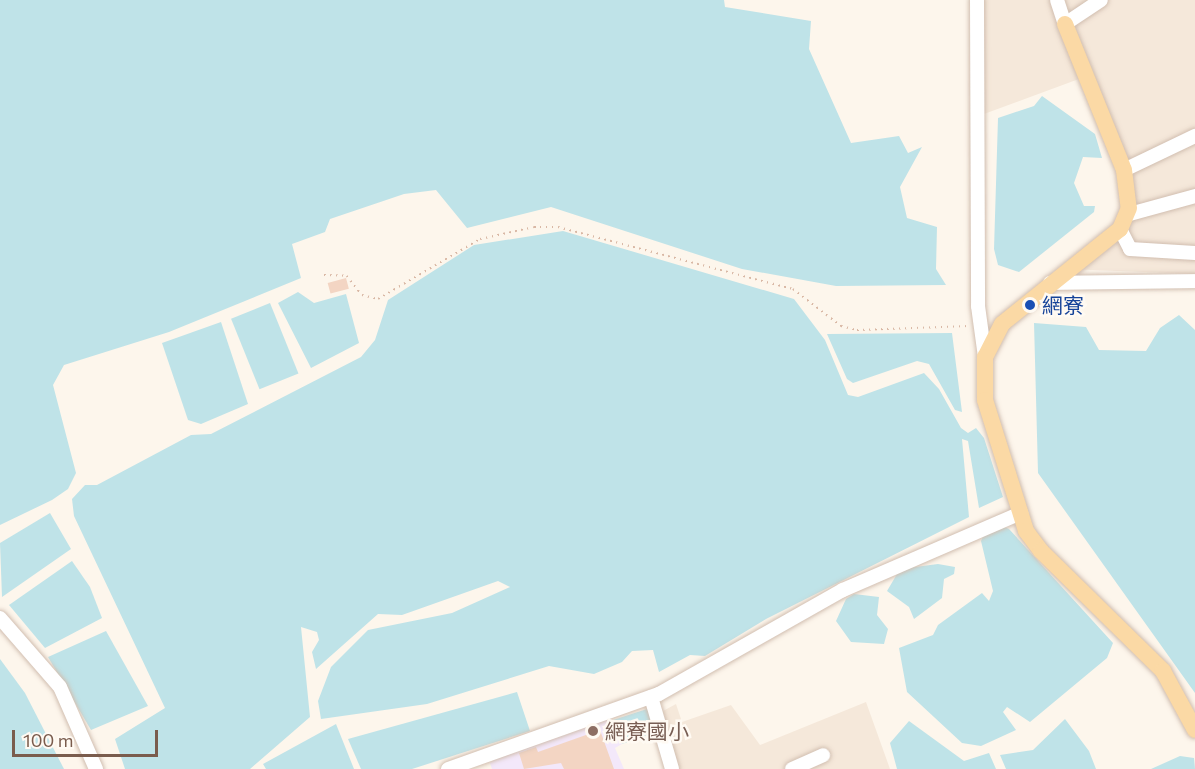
<!DOCTYPE html>
<meta charset="utf-8">
<style>
body{margin:0}
#map{position:relative;width:1195px;height:769px;overflow:hidden;background:#fdf6ec;font-family:Commissioner,"Noto Sans TC",sans-serif}
div>[style]{position:absolute}
[style*='--x']{left:calc(var(--x)*1px);top:calc(var(--y)*1px);width:calc(var(--w)*1px);rotate:calc(var(--a)*1deg)}
.residential>*{inset:0;background:#f5e8da}
.education>*{inset:0;background:#f3e8fa}
.water>*{inset:0;background:#bfe3e8;transform-origin:0 0}
.building>*{inset:0;background:#f3d5c3;transform-origin:0 0}
.path>*{height:1.5px;margin-top:-0.75px;transform-origin:0;background:repeating-linear-gradient(90deg,#d9b8a5 0 1.5px,transparent 0 6px)}
.roads{filter:drop-shadow(0 0 2px #d1beb0) drop-shadow(0 0 2px #d1beb0)}
.minor>*{height:14px;margin:-7px;padding:0 7px;transform-origin:7px;border-radius:7px;background:#fff}
.major>*{height:16px;margin:-8px;padding:0 8px;transform-origin:8px;border-radius:8px;background:#fbd9a5}
.dots>*{width:16px;height:16px;translate:-50% -50%;box-sizing:border-box;border:3px solid #fffaf3;border-radius:50%}
span{translate:-50% -50%;white-space:nowrap;text-align:center;line-height:1.15;-webkit-text-stroke:5px #fffaf3;paint-order:stroke}
.transit-label{font-size:21px;color:#164399}
.left{translate:0 -50%;text-align:left}
.education-label{font-size:21px;color:#785e54}
.scale{position:absolute;left:12px;top:730px;width:146px;height:27px;box-sizing:border-box;border:3px solid #7a5c4d;border-top:0;padding-left:8px;font-size:18px;line-height:21px;white-space:nowrap;color:#7a5c4d;-webkit-text-stroke:4px #fffaf3;paint-order:stroke}
</style>
<div id="map">
<div class="residential">
<i style="clip-path:polygon(984px 0,1195px 0,1195px 274px,1066px 269px,1136px 214px,1087px 76px,984px 114px)"></i>
<i style="clip-path:polygon(866px 702px,890px 769px,679px 769px,663px 711px,676px 704px,682px 722px,731px 705px,760px 745px)"></i>
</div>
<div class="education">
<i style="clip-path:polygon(610px 718px,622px 744px,615px 748px,624px 769px,492px 769px,490px 763px,502px 753px)"></i>
</div>
<div class="water">
<i style="clip-path:polygon(0 0,724px 0,725px 7px,811px 21px,809px 49px,851px 143px,899px 136px,908px 153px,922px 147px,900px 187px,907px 218px,937px 227px,936px 269px,946px 285px,836px 286px,742px 269px,551px 207px,467px 228px,436px 190px,404px 194px,330px 219px,325px 232px,292px 244px,301px 278px,169px 332px,64px 365px,53px 385px,76px 473px,68px 489px,52px 500px,0 525px)"></i>
<i style="clip-path:polygon(1042px 96px,1095px 134px,1102px 158px,1083px 157px,1074px 183px,1084px 206px,1095px 206px,1094px 212px,1019px 272px,998px 265px,994px 249px,998px 118px,1034px 106px)"></i>
<i style="clip-path:polygon(563px 231px,794px 299px,825px 340px,848px 395px,858px 397px,924px 373px,939px 389px,961px 428px,968px 433px,976px 428px,984px 438px,1003px 497px,979px 508px,968px 441px,962px 439px,969px 517px,766px 619px,705px 656px,690px 655px,659px 672px,653px 650px,632px 651px,622px 662px,594px 674px,549px 666px,427px 704px,321px 719px,318px 701px,331px 667px,368px 630px,452px 613px,510px 587px,498px 581px,402px 615px,378px 614px,316px 669px,312px 652px,319px 640px,317px 632px,301px 627px,310px 717px,250px 769px,125px 769px,115px 739px,165px 708px,74px 516px,72px 499px,85px 485px,97px 485px,191px 435px,211px 434px,361px 357px,375px 340px,388px 300px,474px 245px)"></i>
<i style="clip-path:polygon(298px 292px,314px 303px,346px 294px,359px 343px,311px 368px,278px 303px)"></i>
<i style="left:270px;top:303px;width:76px;height:42px;rotate:68deg"></i>
<i style="clip-path:polygon(1179px 315px,1195px 330px,1195px 693px,1038px 473px,1034px 323px,1086px 327px,1099px 350px,1146px 351px,1160px 328px)"></i>
<i style="clip-path:polygon(221px 322px,248px 404px,201px 424px,188px 420px,162px 343px)"></i>
<i style="clip-path:polygon(952px 333px,962px 412px,955px 410px,929px 364px,917px 361px,853px 383px,847px 379px,827px 334px)"></i>
<i style="clip-path:polygon(50px 513px,71px 549px,2px 597px,0 543px)"></i>
<i style="clip-path:polygon(1000px 525px,1009px 529px,1113px 643px,1107px 658px,1030px 722px,1007px 707px,1003px 712px,1016px 730px,981px 746px,962px 743px,907px 692px,899px 648px,933px 635px,938px 625px,982px 593px,989px 601px,993px 591px,981px 541px,985px 532px)"></i>
<i style="clip-path:polygon(72px 561px,90px 587px,102px 618px,45px 648px,9px 605px)"></i>
<i style="clip-path:polygon(938px 564px,955px 567px,954px 574px,944px 579px,942px 598px,914px 619px,909px 607px,887px 591px,900px 569px)"></i>
<i style="clip-path:polygon(854px 594px,879px 597px,877px 615px,888px 629px,884px 644px,851px 642px,836px 621px,846px 599px)"></i>
<i style="clip-path:polygon(106px 631px,148px 706px,91px 730px,48px 657px)"></i>
<i style="clip-path:polygon(0 659px,25px 693px,64px 769px,0 769px)"></i>
<i style="clip-path:polygon(517px 692px,530px 731px,412px 769px,361px 769px,348px 739px)"></i>
<i style="clip-path:polygon(650px 708px,650px 734px,622px 744px,613px 720px)"></i>
<i style="clip-path:polygon(1065px 719px,1089px 751px,1096px 769px,1006px 769px,1000px 755px,1033px 750px)"></i>
<i style="clip-path:polygon(909px 721px,964px 761px,989px 753px,996px 769px,897px 769px,890px 743px)"></i>
<i style="clip-path:polygon(336px 724px,354px 769px,266px 769px,263px 764px)"></i>
<i style="clip-path:polygon(1180px 756px,1194px 758px,1195px 769px,1151px 769px)"></i>
</div>
<div class="building">
<i style="left:346px;top:278px;width:11px;height:19px;rotate:75deg"></i>
<i style="clip-path:polygon(600px 730px,614px 769px,564px 769px,561px 763px,524px 769px,519px 753px,536px 747px,538px 752px)"></i>
</div>
<div class="path">
<i style="--x:324;--y:275;--w:23;--a:2"></i>
<i style="--x:347;--y:276;--w:24;--a:52"></i>
<i style="--x:362;--y:295;--w:16;--a:14"></i>
<i style="--x:378;--y:299;--w:118;--a:-30.5"></i>
<i style="--x:480;--y:239;--w:55;--a:-12.5"></i>
<i style="--x:534;--y:227;--w:24;--a:0"></i>
<i style="--x:558;--y:227;--w:243;--a:14.8"></i>
<i style="--x:793;--y:289;--w:61;--a:37.6"></i>
<i style="--x:841;--y:326;--w:16;--a:14"></i>
<i style="--x:857;--y:330;--w:112;--a:-2"></i>
</div>
<div class="roads">
<div class="minor">
<i style="--x:977;--y:0;--w:306;--a:89.8"></i>
<i style="--x:978;--y:306;--w:51;--a:82.2"></i>
<i style="--x:1057;--y:0;--w:25;--a:72"></i>
<i style="--x:1065;--y:24;--w:43;--a:-33.7"></i>
<i style="--x:1124;--y:170;--w:79;--a:-25.6"></i>
<i style="--x:1126;--y:215;--w:72;--a:-15.4"></i>
<i style="--x:1120;--y:229;--w:22;--a:63"></i>
<i style="--x:1130;--y:249;--w:65;--a:3.5"></i>
<i style="--x:1050;--y:283;--w:145;--a:-0.8"></i>
<i style="--x:0;--y:618;--w:91;--a:49"></i>
<i style="--x:60;--y:687;--w:90;--a:66.3"></i>
<i style="--x:651;--y:697;--w:75;--a:73.7"></i>
<i style="--x:448;--y:769;--w:224;--a:-19.6"></i>
<i style="--x:659;--y:694;--w:211;--a:-29.5"></i>
<i style="--x:843;--y:590;--w:194;--a:-23.4"></i>
<i style="--x:792;--y:769;--w:34;--a:-24"></i>
</div>
<div class="major">
<i style="--x:1065;--y:24;--w:157;--a:68"></i>
<i style="--x:1124;--y:170;--w:38;--a:83"></i>
<i style="--x:1129;--y:208;--w:23;--a:113"></i>
<i style="--x:1120;--y:229;--w:151;--a:141.2"></i>
<i style="--x:1002;--y:324;--w:37;--a:117"></i>
<i style="--x:985;--y:357;--w:43;--a:90"></i>
<i style="--x:985;--y:400;--w:137;--a:72.6"></i>
<i style="--x:1026;--y:531;--w:25;--a:53"></i>
<i style="--x:1041;--y:551;--w:171;--a:44.5"></i>
<i style="--x:1163;--y:671;--w:67;--a:61.5"></i>
</div>
</div>
<div class="dots">
<i style="left:1030px;top:305px;background:#1a4fb4"></i>
<i style="left:593px;top:731px;background:#8d6e63"></i>
</div>
<div class="transit-label">
<span class="left" style="left:1042px;top:305px">網寮</span>
</div>
<div class="education-label">
<span class="left" style="left:605px;top:731px">網寮國小</span>
</div>
<div class="scale">100 m</div>
</div>
